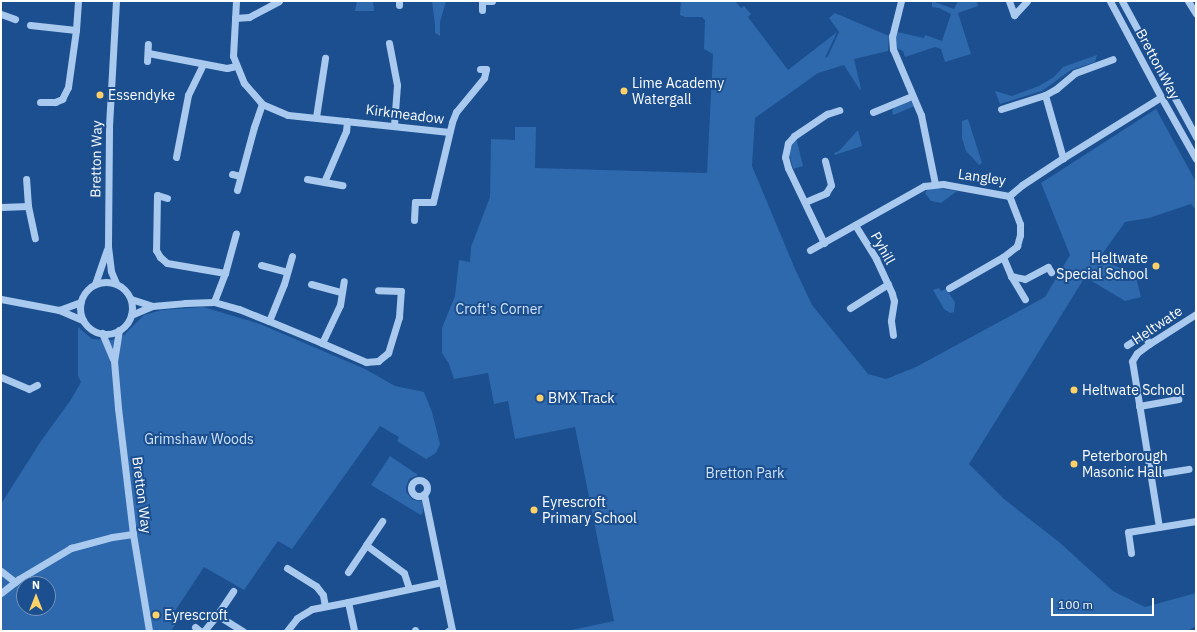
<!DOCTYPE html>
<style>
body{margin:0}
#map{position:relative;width:1197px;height:632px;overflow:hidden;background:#1b4f8f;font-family:"IBM Plex Sans",sans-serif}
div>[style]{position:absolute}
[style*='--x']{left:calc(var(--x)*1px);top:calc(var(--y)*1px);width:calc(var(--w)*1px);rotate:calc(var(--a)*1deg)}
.green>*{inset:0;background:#2e69ad}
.minor>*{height:7px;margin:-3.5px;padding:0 3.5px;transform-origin:3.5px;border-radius:3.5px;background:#a9c9ee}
.minor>.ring{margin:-3.5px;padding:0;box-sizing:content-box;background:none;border:7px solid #a9c9ee;border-radius:50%}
.dots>*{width:11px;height:11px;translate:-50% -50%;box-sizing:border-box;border:2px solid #1b4f8f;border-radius:50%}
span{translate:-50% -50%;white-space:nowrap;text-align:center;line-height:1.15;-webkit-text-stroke:4px #1b4f8f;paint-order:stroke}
.street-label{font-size:14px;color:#fff}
.poi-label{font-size:14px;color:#fff}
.left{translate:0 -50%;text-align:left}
.right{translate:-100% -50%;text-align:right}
.park-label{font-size:14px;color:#cfe3fa}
.frame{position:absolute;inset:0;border:2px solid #fff;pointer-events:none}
.north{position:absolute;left:16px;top:576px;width:40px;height:40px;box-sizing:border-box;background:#1b4f8f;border:1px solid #7695bc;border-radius:50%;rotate:0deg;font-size:11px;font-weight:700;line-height:16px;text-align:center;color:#fff}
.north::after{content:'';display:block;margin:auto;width:14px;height:18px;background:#ffd166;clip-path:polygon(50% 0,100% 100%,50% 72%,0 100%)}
.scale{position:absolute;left:1051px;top:598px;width:103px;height:18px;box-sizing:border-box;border:2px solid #fff;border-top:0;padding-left:5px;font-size:12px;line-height:14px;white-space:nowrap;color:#fff;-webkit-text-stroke:3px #1b4f8f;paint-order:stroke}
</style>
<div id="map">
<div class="green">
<i style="clip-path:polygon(357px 1px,373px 1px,374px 11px,355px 11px)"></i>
<i style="clip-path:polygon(432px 1px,446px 1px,440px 22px,440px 36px,435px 33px,435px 25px)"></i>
<i style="clip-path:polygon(681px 1px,735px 1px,741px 8px,744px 6px,751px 14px,748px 17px,788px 70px,837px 32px,825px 58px,828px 56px,839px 32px,829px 18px,835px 13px,889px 36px,888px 51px,854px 59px,861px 89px,860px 90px,844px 65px,818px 73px,755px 118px,752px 166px,795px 269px,812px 305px,868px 374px,886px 379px,916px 367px,1045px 297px,1070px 255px,1041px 183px,1156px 109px,1196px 182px,1196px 210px,1191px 204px,1149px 218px,1125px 222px,1098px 260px,1135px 273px,1141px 297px,1125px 301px,1085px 277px,969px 464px,1004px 499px,1059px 542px,1113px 591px,1145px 607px,1196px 593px,1196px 626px,1187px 631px,567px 631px,614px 621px,575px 427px,515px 439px,508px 401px,494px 404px,488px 373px,454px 379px,449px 364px,442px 353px,442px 328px,455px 296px,459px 260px,470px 262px,471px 247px,490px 197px,491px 139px,515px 140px,515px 127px,536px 127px,535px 168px,707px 173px,713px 54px,704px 49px,705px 20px,702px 17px,685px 17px,680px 15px)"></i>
<i style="clip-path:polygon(932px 1px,954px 9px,958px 1px,977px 1px,978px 6px,958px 13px,971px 54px,945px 62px,941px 49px,935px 47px,905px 57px,903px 51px,898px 49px,894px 43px,897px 32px,924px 38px,925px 35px,942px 41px,951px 14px,939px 8px,932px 7px)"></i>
<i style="clip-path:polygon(1097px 55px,1095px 62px,1071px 70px,1042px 91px,1000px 104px,995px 91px,1012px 96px,1039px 86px,1054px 77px,1063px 67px)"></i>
<i style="clip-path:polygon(910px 101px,915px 106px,893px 115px,892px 111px,895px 106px)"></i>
<i style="clip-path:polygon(968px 119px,982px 163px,979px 165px,966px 151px,962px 138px,962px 121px)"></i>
<i style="clip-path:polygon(858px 130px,862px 146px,835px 155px,834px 153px,839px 151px)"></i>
<i style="clip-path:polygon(796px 137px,803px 166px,793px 169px,789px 152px)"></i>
<i style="clip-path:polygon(933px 188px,957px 191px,941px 203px,931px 201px,925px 193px,927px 189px)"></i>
<i style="clip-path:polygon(939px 288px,941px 291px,946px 289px,955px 302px,954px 312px,950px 313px,944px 309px,933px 290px)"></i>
<i style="clip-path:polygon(evenodd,203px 307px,260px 324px,365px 369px,395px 386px,424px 392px,432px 412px,440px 444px,436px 453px,426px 459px,397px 441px,399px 437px,380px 426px,292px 549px,278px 541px,244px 590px,204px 567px,175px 611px,181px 616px,171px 631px,1px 631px,1px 504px,41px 441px,70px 401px,81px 382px,78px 376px,78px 327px,92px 339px,112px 340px,124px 335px,144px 315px,162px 310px,203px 307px,24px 584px,48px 584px,48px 608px,24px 608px,24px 584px)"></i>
<i style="clip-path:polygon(390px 456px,418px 475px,409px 479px,406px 487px,406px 492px,413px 500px,423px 501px,423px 512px,421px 515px,371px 485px)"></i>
</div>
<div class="minor">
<i style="--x:236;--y:1;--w:55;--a:93.1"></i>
<i style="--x:233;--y:56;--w:29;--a:68"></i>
<i style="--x:244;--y:83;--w:28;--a:49"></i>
<i style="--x:262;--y:104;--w:28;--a:23"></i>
<i style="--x:288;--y:115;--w:162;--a:6"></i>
<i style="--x:399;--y:1;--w:4;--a:90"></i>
<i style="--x:482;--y:1;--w:10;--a:0"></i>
<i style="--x:901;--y:1;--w:36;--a:104"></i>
<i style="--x:892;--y:36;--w:13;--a:86"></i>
<i style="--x:893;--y:49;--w:72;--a:67"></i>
<i style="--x:921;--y:115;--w:70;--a:78.5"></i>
<i style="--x:1009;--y:1;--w:15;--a:70"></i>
<i style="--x:1014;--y:15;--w:19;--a:-47"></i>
<i style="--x:1110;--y:1;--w:109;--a:62"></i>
<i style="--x:1161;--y:97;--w:71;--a:60.6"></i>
<i style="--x:1122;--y:1;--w:155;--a:61.4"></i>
<i style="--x:1188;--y:1;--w:15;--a:58"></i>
<i style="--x:482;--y:10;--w:9;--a:-90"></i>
<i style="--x:1;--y:14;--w:15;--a:20"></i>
<i style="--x:235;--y:18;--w:14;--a:-4"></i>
<i style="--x:249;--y:17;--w:34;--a:-28"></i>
<i style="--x:30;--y:25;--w:46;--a:6.2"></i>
<i style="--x:389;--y:43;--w:43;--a:79.2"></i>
<i style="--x:397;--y:85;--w:40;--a:94.3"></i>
<i style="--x:148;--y:53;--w:80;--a:10.8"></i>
<i style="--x:227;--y:68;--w:9;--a:-13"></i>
<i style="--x:147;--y:61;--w:17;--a:-87"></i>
<i style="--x:1045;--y:95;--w:66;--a:74.1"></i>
<i style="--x:40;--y:102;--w:15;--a:0"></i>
<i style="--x:55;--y:102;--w:8;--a:-23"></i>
<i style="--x:62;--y:99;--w:13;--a:-63"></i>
<i style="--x:68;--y:87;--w:58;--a:-82"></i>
<i style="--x:76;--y:30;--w:29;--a:-86"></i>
<i style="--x:1001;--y:109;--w:46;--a:-17.7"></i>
<i style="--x:1045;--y:95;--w:13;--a:-29"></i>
<i style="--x:1056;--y:89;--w:25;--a:-40"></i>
<i style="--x:1075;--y:73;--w:40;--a:-20.2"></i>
<i style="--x:873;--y:112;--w:42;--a:-22.3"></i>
<i style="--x:316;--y:117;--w:60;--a:-81.3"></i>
<i style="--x:176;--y:157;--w:63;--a:-79"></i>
<i style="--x:188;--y:95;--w:34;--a:-64"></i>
<i style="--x:232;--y:174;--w:8;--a:14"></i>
<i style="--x:307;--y:179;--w:36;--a:10"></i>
<i style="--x:324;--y:182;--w:56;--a:-66.7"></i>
<i style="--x:346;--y:131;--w:10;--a:-84"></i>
<i style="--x:237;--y:190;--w:65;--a:-74.9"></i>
<i style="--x:254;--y:127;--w:24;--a:-71"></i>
<i style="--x:167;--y:198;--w:10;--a:-163"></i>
<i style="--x:157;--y:195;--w:55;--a:91"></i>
<i style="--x:156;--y:250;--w:8;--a:60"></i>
<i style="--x:160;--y:257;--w:9;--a:41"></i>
<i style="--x:167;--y:263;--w:59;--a:9.8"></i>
<i style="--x:225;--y:273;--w:31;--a:111"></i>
<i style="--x:805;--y:202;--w:23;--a:-23"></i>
<i style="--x:826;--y:193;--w:9;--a:-58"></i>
<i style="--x:831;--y:185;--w:25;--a:-104"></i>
<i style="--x:28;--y:206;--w:33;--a:78"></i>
<i style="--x:1;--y:207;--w:27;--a:-2"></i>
<i style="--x:28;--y:206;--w:27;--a:-94"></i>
<i style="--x:414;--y:220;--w:18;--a:-87"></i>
<i style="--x:415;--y:202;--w:18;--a:0"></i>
<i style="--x:433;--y:202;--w:82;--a:-76.6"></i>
<i style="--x:452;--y:122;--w:11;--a:-68"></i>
<i style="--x:456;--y:112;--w:44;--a:-50.5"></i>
<i style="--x:484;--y:78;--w:9;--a:-77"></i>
<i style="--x:486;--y:69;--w:6;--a:180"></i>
<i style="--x:855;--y:225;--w:40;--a:58"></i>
<i style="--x:876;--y:259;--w:38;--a:65"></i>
<i style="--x:892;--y:294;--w:7;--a:74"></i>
<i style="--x:894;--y:301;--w:20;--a:99"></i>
<i style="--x:891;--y:321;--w:14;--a:82"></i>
<i style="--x:824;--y:243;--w:83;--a:-115.6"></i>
<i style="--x:788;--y:168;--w:11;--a:-105"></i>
<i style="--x:785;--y:157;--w:14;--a:-78"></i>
<i style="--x:788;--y:143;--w:9;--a:-49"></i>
<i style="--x:794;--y:136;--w:40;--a:-34"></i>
<i style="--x:827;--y:114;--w:13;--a:-18"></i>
<i style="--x:810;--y:250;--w:131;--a:-29.3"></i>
<i style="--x:924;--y:186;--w:19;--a:-6"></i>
<i style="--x:943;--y:184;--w:67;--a:10.3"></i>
<i style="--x:1009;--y:196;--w:17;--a:-40"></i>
<i style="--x:1022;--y:185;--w:49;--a:-33.4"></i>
<i style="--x:1063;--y:158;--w:115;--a:-31.9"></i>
<i style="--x:1003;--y:257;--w:21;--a:67"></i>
<i style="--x:1011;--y:276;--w:27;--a:59"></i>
<i style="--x:261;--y:265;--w:27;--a:15"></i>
<i style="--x:225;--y:273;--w:41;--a:-74.6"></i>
<i style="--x:1011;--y:276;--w:14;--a:12"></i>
<i style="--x:1025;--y:279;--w:26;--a:-28"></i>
<i style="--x:1048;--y:267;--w:6;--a:59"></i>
<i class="ring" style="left:80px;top:282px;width:45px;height:45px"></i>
<i style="--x:116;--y:283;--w:13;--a:-113"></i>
<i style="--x:111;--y:271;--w:26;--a:-97"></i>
<i style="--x:108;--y:245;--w:119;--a:-89.5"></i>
<i style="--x:109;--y:126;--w:125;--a:-86.8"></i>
<i style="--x:95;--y:284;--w:37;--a:-71"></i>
<i style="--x:311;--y:284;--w:31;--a:15"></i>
<i style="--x:949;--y:288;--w:62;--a:-29.9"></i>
<i style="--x:1003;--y:257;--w:18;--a:-38"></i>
<i style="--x:1017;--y:246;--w:11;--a:-75"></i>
<i style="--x:1020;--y:235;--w:11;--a:-90"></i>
<i style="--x:1020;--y:224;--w:30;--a:-111"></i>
<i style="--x:1;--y:299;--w:59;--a:10.7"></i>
<i style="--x:59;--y:310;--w:26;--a:23"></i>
<i style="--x:131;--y:299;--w:22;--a:18"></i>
<i style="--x:850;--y:308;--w:45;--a:-32.3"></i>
<i style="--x:59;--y:310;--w:23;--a:-20"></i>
<i style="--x:131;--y:315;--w:23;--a:-23"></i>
<i style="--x:152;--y:306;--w:33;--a:-5"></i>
<i style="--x:185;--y:303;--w:29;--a:-2"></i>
<i style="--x:214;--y:302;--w:26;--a:16"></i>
<i style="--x:239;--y:309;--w:32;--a:22"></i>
<i style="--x:269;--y:321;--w:40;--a:-68"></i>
<i style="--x:284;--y:284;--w:29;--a:-74"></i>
<i style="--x:269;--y:321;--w:57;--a:22.5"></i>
<i style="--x:322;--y:343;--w:42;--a:-64.7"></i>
<i style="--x:340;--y:305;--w:24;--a:-81"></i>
<i style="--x:119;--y:330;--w:31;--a:99"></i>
<i style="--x:114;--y:361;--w:47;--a:85.1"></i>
<i style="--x:118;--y:408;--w:127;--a:83.2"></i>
<i style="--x:133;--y:534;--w:98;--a:80.6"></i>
<i style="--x:102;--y:333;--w:28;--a:67"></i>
<i style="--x:322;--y:343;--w:48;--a:23.4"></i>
<i style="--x:366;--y:362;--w:12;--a:-5"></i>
<i style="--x:378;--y:361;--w:13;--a:-39"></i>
<i style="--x:388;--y:353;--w:38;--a:-73"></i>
<i style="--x:399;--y:317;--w:26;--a:-86"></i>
<i style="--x:401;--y:291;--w:23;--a:-178"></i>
<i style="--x:1127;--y:345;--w:20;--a:-33"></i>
<i style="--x:1144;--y:334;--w:11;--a:63"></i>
<i style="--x:1;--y:377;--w:30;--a:23"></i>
<i style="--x:29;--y:389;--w:9;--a:-27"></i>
<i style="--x:1139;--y:406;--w:40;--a:-10"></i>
<i style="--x:1150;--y:475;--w:39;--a:-9"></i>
<i class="ring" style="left:411px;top:480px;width:9px;height:9px"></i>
<i style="--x:1159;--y:527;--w:168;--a:-99.2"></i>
<i style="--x:1132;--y:361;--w:9;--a:-58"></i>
<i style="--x:1137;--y:353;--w:15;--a:-37"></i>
<i style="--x:1149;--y:344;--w:56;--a:-32.6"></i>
<i style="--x:366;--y:545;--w:29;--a:-56"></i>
<i style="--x:1131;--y:553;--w:21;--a:-98"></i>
<i style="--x:1128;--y:532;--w:69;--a:-9.2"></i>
<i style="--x:287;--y:568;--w:34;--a:32"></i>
<i style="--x:316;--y:586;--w:11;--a:52"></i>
<i style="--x:323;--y:595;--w:11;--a:80"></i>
<i style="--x:1;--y:571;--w:18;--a:38"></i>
<i style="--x:348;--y:572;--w:32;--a:-56"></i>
<i style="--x:366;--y:545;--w:47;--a:36.4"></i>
<i style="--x:404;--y:573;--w:16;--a:72"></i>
<i style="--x:442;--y:582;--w:49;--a:78.2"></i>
<i style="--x:452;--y:630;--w:4;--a:166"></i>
<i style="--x:1;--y:593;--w:23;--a:-38"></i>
<i style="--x:19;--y:579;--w:61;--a:-30.8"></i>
<i style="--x:71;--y:548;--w:42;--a:-15"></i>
<i style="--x:112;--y:537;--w:21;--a:-8"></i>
<i style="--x:348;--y:602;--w:96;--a:-12"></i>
<i style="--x:442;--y:582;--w:90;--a:-101.6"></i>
<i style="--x:217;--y:615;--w:29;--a:-56"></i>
<i style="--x:195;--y:627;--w:6;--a:39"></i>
<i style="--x:415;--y:630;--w:1;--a:90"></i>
<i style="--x:204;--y:631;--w:21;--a:-51"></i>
<i style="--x:217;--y:615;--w:31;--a:32"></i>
<i style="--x:287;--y:631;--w:16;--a:-52"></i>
<i style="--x:297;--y:618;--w:17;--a:-31"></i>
<i style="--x:312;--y:609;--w:37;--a:-11"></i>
<i style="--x:348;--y:602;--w:30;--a:78"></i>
</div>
<div class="dots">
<i style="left:624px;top:91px;background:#ffd166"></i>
<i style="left:100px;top:95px;background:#ffd166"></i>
<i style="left:1156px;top:266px;background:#ffd166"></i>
<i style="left:1074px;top:390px;background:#ffd166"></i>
<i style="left:540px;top:398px;background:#ffd166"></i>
<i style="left:1074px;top:464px;background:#ffd166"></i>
<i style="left:534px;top:510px;background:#ffd166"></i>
<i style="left:156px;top:615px;background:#ffd166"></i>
</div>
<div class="street-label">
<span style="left:1158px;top:64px;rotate:62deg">Bretton Way</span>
<span style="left:405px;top:114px;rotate:7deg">Kirkmeadow</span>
<span style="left:96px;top:159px;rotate:-89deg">Bretton Way</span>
<span style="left:982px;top:177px;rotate:8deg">Langley</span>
<span style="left:883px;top:248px;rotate:61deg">Pyhill</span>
<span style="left:1157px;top:325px;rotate:-34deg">Heltwate</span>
<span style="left:142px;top:495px;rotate:83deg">Bretton Way</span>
</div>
<div class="poi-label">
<span class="left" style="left:632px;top:91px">Lime Academy<br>Watergall</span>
<span class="left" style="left:108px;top:95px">Essendyke</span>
<span class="right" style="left:1148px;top:266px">Heltwate<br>Special School</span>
<span class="left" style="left:1082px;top:390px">Heltwate School</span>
<span class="left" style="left:548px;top:398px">BMX Track</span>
<span class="left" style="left:1082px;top:464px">Peterborough<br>Masonic Hall</span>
<span class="left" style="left:542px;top:510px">Eyrescroft<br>Primary School</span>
<span class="left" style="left:164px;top:615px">Eyrescroft</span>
</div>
<div class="park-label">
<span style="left:499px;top:309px">Croft's Corner</span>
<span style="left:199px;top:439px">Grimshaw Woods</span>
<span style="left:745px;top:473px">Bretton Park</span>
</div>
<div class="frame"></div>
<div class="north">N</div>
<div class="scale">100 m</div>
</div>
